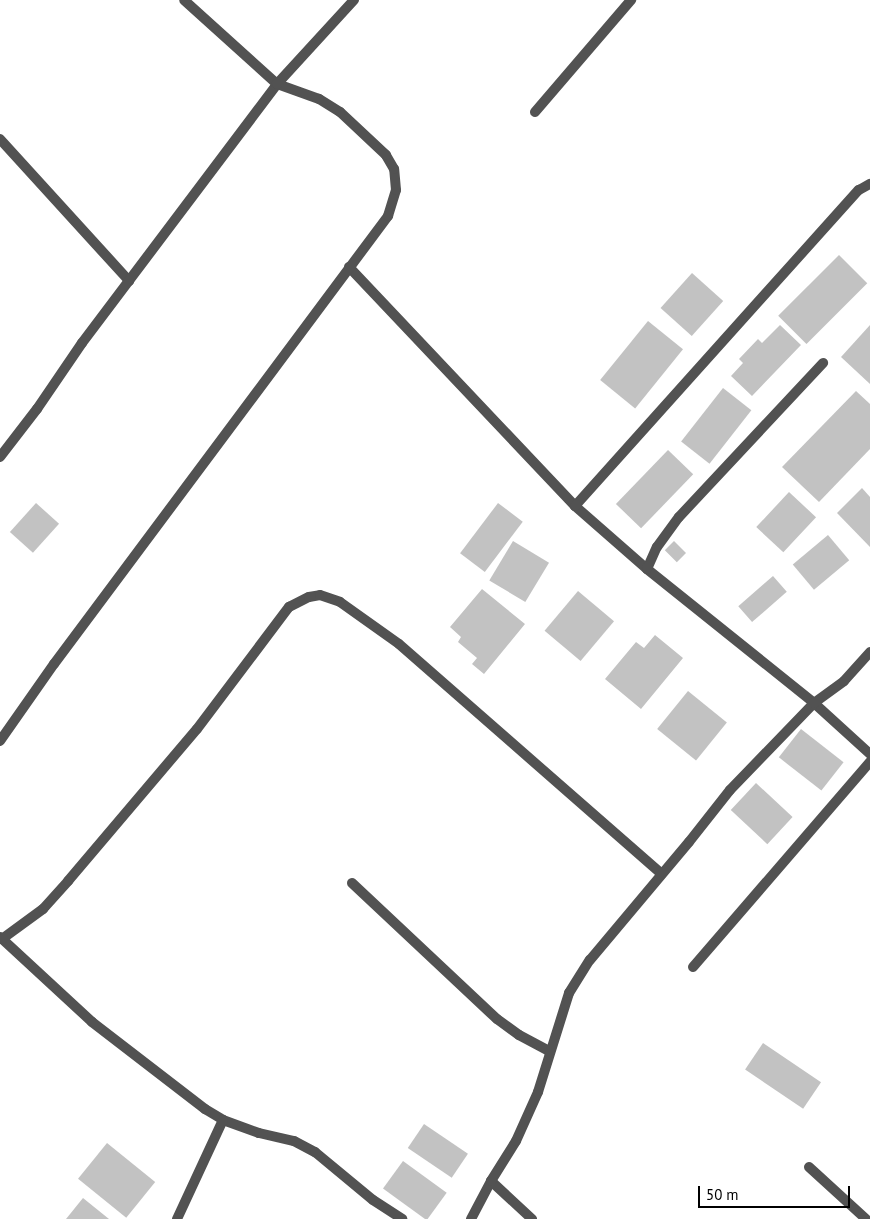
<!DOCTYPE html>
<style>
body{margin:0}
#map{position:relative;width:870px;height:1219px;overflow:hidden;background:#fff;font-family:"PT Sans",sans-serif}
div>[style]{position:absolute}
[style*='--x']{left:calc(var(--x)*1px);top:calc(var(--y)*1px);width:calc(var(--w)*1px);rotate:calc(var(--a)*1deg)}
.building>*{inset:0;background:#c2c2c2;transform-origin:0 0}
.street>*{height:10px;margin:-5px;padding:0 5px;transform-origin:5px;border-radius:5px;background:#525252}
span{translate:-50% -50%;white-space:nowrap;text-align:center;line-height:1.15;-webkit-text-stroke:4px #fff;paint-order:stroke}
.scale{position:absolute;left:698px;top:1186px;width:152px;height:22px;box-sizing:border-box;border:2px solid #000;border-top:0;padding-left:6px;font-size:15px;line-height:18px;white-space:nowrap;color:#000;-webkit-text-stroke:4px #fff;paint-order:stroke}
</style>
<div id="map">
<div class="building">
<i style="left:839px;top:255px;width:40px;height:86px;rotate:45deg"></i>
<i style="left:692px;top:273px;width:42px;height:47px;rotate:42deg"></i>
<i style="left:648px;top:321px;width:45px;height:76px;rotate:39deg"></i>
<i style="clip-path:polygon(780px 325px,801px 345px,752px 396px,731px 376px,743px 363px,739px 359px,758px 339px,762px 343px)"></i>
<i style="clip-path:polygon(870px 325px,870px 384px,841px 357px)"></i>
<i style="left:723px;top:388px;width:36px;height:68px;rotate:38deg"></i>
<i style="clip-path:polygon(856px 391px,870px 404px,870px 449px,819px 502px,782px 467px)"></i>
<i style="left:668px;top:450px;width:35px;height:75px;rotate:44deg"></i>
<i style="clip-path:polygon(862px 488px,870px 497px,870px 547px,837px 513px)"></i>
<i style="left:789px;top:492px;width:37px;height:48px;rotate:43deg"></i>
<i style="left:36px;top:503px;width:31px;height:39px;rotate:42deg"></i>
<i style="left:498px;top:503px;width:31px;height:63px;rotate:37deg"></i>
<i style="left:828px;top:535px;width:33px;height:46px;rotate:50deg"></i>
<i style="left:513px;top:541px;width:42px;height:46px;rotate:31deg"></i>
<i style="left:674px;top:541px;width:17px;height:13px;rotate:45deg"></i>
<i style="left:773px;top:576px;width:21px;height:46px;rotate:49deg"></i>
<i style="clip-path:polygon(482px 589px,525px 624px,484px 674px,472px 664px,477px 658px,458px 642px,461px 637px,450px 627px)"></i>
<i style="left:578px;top:591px;width:47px;height:52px;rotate:40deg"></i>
<i style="clip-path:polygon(655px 635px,683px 658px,641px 709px,605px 679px,636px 642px,644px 648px)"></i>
<i style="left:688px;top:691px;width:50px;height:49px;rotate:39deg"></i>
<i style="left:801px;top:729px;width:54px;height:36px;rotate:38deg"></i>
<i style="left:756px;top:783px;width:50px;height:37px;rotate:43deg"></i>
<i style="left:763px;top:1043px;width:70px;height:32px;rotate:34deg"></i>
<i style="left:424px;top:1124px;width:53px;height:29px;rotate:34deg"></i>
<i style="left:107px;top:1143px;width:62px;height:46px;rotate:39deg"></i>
<i style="left:403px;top:1161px;width:54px;height:34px;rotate:36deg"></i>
<i style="clip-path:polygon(83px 1198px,109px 1219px,66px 1219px)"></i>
</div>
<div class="street">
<i style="--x:535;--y:112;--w:148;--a:-49.4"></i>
<i style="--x:0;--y:139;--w:192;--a:47.7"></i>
<i style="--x:349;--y:267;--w:329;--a:46.6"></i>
<i style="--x:575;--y:506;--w:96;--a:41.2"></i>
<i style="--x:647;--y:569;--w:214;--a:38.7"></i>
<i style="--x:814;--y:703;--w:76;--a:42.3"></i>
<i style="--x:0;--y:457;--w:61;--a:-52.4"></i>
<i style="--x:37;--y:409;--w:80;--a:-55.7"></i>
<i style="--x:82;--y:343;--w:324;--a:-53"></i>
<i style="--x:277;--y:84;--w:125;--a:-137.9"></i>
<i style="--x:575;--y:506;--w:425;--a:-48.1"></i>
<i style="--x:859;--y:190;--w:13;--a:-29"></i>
<i style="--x:647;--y:569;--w:24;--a:-66"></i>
<i style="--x:657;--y:547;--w:37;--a:-54"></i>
<i style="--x:679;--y:517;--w:211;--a:-46.9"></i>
<i style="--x:0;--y:741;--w:94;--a:-55"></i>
<i style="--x:54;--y:664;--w:559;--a:-53.29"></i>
<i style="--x:388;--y:216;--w:27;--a:-73"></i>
<i style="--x:396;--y:190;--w:21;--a:-95"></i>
<i style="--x:394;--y:169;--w:16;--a:-120"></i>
<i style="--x:386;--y:155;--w:63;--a:-136.9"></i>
<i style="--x:340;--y:112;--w:25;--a:-148"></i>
<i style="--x:319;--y:99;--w:45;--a:-160.3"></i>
<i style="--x:277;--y:84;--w:114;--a:-47.5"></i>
<i style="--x:352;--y:883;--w:199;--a:43.2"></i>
<i style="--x:497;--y:1019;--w:27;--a:36"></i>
<i style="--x:519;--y:1035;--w:34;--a:28"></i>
<i style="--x:0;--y:937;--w:125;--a:42.7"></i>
<i style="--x:92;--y:1022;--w:143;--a:37.6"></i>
<i style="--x:205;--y:1109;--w:21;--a:31"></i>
<i style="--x:223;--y:1120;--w:38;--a:20"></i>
<i style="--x:259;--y:1133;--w:36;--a:13"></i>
<i style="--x:294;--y:1141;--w:24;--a:28"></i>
<i style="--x:315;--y:1152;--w:75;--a:39.6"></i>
<i style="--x:373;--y:1200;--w:35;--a:33"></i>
<i style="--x:2;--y:939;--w:51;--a:-36.2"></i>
<i style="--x:43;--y:909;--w:38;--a:-48"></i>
<i style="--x:68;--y:881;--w:199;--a:-49.7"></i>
<i style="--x:197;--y:729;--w:153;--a:-53"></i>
<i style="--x:289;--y:607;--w:22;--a:-27"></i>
<i style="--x:309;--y:597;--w:11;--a:-10"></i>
<i style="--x:320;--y:595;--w:21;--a:19"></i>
<i style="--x:340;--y:602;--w:72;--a:35.4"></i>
<i style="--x:399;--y:644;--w:349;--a:41.2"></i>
<i style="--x:693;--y:967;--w:271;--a:-49.2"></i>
<i style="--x:809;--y:1167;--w:77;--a:42.4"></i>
<i style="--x:491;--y:1181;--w:56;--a:42.8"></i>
<i style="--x:177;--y:1219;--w:109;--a:-65.1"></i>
<i style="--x:471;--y:1219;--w:43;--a:-62.2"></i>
<i style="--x:491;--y:1181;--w:47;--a:-58"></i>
<i style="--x:516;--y:1141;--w:54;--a:-65.8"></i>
<i style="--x:538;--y:1092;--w:104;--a:-72.6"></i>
<i style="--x:569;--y:993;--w:39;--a:-58"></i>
<i style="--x:590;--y:960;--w:154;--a:-50"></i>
<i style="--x:689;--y:842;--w:66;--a:-51.7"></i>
<i style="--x:730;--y:790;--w:121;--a:-46"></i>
<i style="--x:814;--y:703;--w:37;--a:-36"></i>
<i style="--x:844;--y:681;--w:39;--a:-48"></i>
</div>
<div class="scale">50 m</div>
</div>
